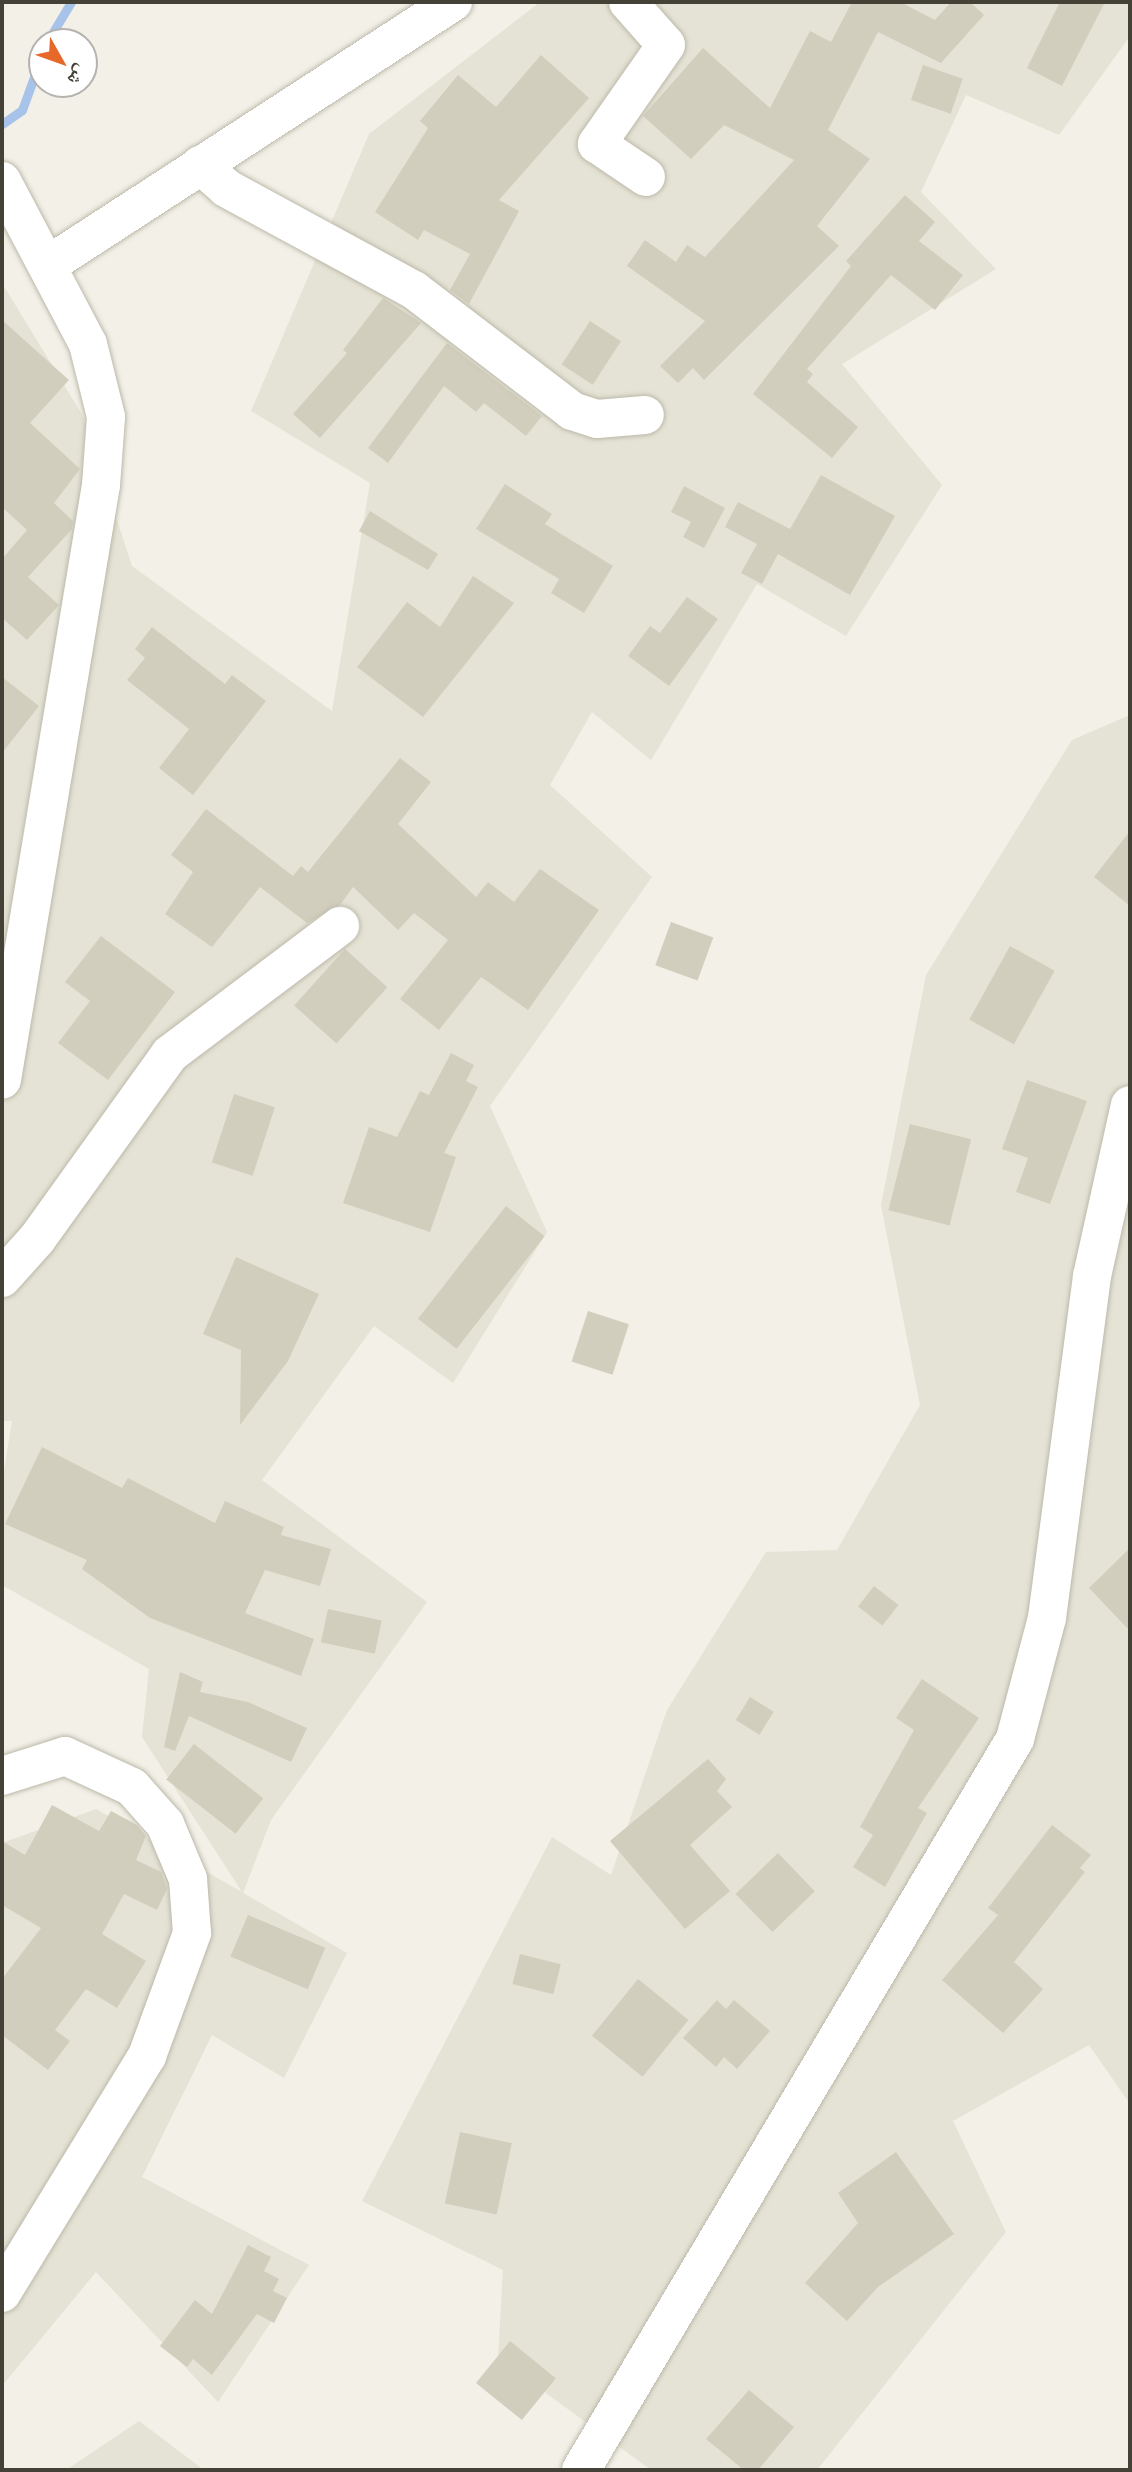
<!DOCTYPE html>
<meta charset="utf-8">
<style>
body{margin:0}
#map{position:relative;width:1132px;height:2472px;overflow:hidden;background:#f2f0e7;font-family:Arial,"Noto Naskh Arabic",sans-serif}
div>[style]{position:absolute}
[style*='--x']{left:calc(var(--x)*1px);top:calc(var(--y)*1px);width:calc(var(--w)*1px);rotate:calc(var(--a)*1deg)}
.residential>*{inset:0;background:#e5e3d5}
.stream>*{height:9px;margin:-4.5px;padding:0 4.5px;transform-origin:4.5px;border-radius:4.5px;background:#a8c3e9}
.building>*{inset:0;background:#d2cebd;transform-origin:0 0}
.roads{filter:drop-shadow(0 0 2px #bcb9aa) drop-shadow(0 0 2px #bcb9aa)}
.minor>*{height:38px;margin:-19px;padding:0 19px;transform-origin:19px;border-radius:19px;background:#fff}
span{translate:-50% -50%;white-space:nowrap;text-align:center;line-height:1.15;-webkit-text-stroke:6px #fff;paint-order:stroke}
.frame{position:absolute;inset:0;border:4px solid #444137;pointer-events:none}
.north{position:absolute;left:28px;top:28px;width:70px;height:70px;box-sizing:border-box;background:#fff;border:2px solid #b4b3af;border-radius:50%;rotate:130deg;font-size:19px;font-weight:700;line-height:28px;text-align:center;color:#444137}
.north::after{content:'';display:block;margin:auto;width:24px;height:32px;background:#e6692a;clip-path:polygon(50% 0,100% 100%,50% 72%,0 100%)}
</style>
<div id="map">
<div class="residential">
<i style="clip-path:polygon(540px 2px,1130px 2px,1130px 36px,1059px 135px,966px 95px,921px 192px,996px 269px,842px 364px,942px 485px,846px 636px,757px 584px,651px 760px,592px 712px,550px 785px,652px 877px,490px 1106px,547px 1232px,453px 1383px,374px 1326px,262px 1480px,427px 1602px,271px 1820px,243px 1893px,347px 1953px,284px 2078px,212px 2035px,142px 2177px,309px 2265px,218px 2402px,96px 2272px,2px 2386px,2px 1843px,96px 1809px,242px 1892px,142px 1737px,149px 1669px,2px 1585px,2px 1484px,12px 1421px,2px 1421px,2px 283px,83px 416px,132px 566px,332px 711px,370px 483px,251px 411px,369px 134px)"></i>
<i style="clip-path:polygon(1130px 715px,1130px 2104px,1089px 2045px,953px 2121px,1006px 2232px,817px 2470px,651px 2470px,498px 2358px,503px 2270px,362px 2201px,552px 1837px,611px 1875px,667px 1710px,766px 1552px,837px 1550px,920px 1405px,881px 1205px,926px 975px,1072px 740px)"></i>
<i style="clip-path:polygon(139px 2421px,204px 2470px,66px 2470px)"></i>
</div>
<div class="stream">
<i style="--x:47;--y:42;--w:47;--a:-59"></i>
<i style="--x:2;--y:124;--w:24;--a:-35"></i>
<i style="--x:22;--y:110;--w:59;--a:-70"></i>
</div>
<div class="building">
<i style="clip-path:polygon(852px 2px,900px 2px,935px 20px,951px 2px,970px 2px,984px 15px,941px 63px,878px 32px,828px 130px,870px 159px,817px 226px,839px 246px,704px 380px,693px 368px,678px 383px,660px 366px,705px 321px,627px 266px,645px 240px,676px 262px,687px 245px,705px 257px,794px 160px,724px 125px,691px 159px,643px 116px,703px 48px,770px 108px,810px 31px,831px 42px)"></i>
<i style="clip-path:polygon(1060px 2px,1105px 2px,1062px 86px,1027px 68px)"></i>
<i style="clip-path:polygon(541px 55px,589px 98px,499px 200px,519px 211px,469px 304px,450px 290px,470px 254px,424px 230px,418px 240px,375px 212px,428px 128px,420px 121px,458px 75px,496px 107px)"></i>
<i style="left:923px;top:65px;width:42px;height:37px;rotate:19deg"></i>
<i style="clip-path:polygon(905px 195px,935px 222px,919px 241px,963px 275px,935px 310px,891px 275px,807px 369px,813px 374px,807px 382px,858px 427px,832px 458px,753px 394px,851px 266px,846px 261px)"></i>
<i style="clip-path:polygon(383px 298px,421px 323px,320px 438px,293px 414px,347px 353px,343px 350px)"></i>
<i style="clip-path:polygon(2px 320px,69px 380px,30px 423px,80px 469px,54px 503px,73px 521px,72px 529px,28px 577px,59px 605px,27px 640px,2px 618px,2px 559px,27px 530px,2px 507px)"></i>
<i style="left:590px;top:321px;width:37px;height:52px;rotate:33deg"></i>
<i style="clip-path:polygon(447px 343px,542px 416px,526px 436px,484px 403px,476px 412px,444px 386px,388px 463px,368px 448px)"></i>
<i style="clip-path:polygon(821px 475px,895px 516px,850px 595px,778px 554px,762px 584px,741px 573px,757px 544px,725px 527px,738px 502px,790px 529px)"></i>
<i style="clip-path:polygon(505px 484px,552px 514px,545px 524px,613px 566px,584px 613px,551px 593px,559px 579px,476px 529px)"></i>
<i style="clip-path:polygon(684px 486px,725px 508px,704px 548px,683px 537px,691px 522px,671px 512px)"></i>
<i style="clip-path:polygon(370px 511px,438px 554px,428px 570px,359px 531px)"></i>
<i style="clip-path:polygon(473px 576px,514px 603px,423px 717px,357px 667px,407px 602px,440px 627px)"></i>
<i style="clip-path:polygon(687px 597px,718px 619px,669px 686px,628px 656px,650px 626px,660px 633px)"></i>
<i style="clip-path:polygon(152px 627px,225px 684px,232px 675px,266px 701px,193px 795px,159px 768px,189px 729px,127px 680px,145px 658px,135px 649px)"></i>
<i style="clip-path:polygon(2px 677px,39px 706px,2px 753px)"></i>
<i style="clip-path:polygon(400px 758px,431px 782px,398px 824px,476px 897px,488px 882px,514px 902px,540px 869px,599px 910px,528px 1010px,481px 977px,439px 1030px,400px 999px,448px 940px,414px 913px,398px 930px,353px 887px,340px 905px,307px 923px,260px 887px,212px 947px,165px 914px,193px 872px,171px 855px,206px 809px,293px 876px,301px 866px,308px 872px)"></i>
<i style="clip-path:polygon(1130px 831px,1130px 906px,1094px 877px)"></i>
<i style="left:671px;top:922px;width:45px;height:46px;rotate:20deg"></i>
<i style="clip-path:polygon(101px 936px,175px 992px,108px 1080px,58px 1043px,90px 1001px,65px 982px)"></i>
<i style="left:1010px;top:946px;width:51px;height:84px;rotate:29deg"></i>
<i style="left:345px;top:949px;width:57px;height:76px;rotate:42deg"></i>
<i style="clip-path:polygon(451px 1053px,474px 1065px,466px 1081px,478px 1087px,444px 1153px,456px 1157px,430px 1232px,343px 1203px,369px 1127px,397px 1137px,420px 1091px,429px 1095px)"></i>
<i style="clip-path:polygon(1027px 1080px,1087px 1101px,1050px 1204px,1016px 1192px,1028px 1158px,1002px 1149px)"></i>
<i style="left:234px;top:1094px;width:43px;height:72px;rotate:18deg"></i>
<i style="left:910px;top:1124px;width:63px;height:89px;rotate:14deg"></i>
<i style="left:506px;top:1206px;width:49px;height:143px;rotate:38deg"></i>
<i style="clip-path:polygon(236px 1257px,319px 1294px,288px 1361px,240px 1425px,241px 1350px,203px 1334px)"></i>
<i style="left:588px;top:1311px;width:43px;height:53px;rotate:18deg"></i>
<i style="clip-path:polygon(42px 1447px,122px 1488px,128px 1478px,215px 1523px,225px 1501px,284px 1527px,281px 1535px,331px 1549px,320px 1586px,265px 1570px,245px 1613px,314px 1639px,301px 1676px,150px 1618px,82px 1569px,87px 1560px,5px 1524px)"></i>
<i style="clip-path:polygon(1130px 1548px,1130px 1631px,1089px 1588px)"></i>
<i style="left:874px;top:1586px;width:31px;height:26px;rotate:38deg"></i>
<i style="left:328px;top:1609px;width:55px;height:34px;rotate:12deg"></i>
<i style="clip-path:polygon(180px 1672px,203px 1682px,200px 1692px,248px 1702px,307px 1728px,291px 1762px,189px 1716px,175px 1751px,164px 1747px)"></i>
<i style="clip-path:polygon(922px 1679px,979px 1718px,918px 1808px,927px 1813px,885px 1887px,853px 1867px,873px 1835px,860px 1827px,914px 1730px,896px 1718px)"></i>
<i style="left:750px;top:1697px;width:28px;height:27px;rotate:32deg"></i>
<i style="left:194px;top:1744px;width:88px;height:45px;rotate:38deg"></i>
<i style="clip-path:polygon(708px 1759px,726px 1779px,717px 1791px,732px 1807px,690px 1845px,730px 1891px,685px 1929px,610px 1841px)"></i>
<i style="clip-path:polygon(52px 1805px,99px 1831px,111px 1811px,137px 1825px,146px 1836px,136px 1860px,161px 1872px,167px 1889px,157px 1910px,124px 1894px,102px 1934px,146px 1961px,117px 2008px,86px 1989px,55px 2030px,70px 2041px,48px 2070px,2px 2035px,2px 1979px,41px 1928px,2px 1905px,2px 1841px,25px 1855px)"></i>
<i style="clip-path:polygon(1052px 1825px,1091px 1855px,1080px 1868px,1085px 1872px,1014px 1962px,1043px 1989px,1003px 2033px,942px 1980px,998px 1915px,988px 1908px)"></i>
<i style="left:778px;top:1853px;width:53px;height:59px;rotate:46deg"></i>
<i style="left:248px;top:1915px;width:84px;height:45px;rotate:23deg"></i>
<i style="left:520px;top:1954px;width:42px;height:31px;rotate:14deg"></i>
<i style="left:638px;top:1979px;width:65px;height:73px;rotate:39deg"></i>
<i style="clip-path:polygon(717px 2000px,726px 2009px,734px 2000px,770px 2031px,737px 2069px,724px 2057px,716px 2067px,683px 2038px)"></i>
<i style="left:460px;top:2132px;width:53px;height:73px;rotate:12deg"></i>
<i style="clip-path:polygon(896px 2152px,954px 2234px,878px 2287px,847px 2321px,805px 2283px,858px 2223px,838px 2193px)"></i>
<i style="clip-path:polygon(248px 2245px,271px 2257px,264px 2271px,279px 2279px,273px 2291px,287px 2298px,274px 2323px,257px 2314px,212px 2375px,193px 2359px,187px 2367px,160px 2346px,195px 2300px,212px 2314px)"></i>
<i style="left:510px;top:2341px;width:59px;height:54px;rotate:39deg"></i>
<i style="clip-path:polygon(749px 2390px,794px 2427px,758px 2470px,744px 2470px,706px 2439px)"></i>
</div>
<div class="roads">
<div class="minor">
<i style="--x:628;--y:2;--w:57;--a:48.5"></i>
<i style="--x:666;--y:45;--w:121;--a:124.9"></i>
<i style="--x:597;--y:144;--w:59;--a:34"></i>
<i style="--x:200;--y:165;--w:35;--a:41"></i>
<i style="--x:226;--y:188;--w:214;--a:28.5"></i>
<i style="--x:414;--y:290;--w:199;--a:37.4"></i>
<i style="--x:572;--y:411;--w:26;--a:18"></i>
<i style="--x:597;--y:419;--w:48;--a:-4.8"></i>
<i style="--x:2;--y:181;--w:184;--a:62.2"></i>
<i style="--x:88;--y:344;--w:75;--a:76.1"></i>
<i style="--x:106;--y:417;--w:68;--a:94.2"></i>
<i style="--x:101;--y:485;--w:603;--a:99.45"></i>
<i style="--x:48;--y:265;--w:483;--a:-33"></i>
<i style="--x:2;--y:1278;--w:52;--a:-48.1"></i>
<i style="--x:37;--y:1239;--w:228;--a:-54.3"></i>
<i style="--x:170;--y:1054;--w:213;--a:-37"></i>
<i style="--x:2;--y:1776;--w:66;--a:-17.6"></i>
<i style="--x:65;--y:1756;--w:74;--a:24.8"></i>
<i style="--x:132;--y:1787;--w:50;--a:48.3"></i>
<i style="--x:165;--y:1824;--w:60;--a:67.3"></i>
<i style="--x:188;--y:1879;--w:54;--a:85.8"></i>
<i style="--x:192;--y:1933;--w:131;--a:110.1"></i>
<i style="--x:147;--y:2056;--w:278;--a:121.5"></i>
<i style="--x:581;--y:2470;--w:850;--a:-59.3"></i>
<i style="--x:1015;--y:1739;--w:125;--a:-75.2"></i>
<i style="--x:1047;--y:1618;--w:345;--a:-82.5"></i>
<i style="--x:1092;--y:1276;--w:175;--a:-77.5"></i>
</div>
</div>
<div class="frame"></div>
<div class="north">ش</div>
</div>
